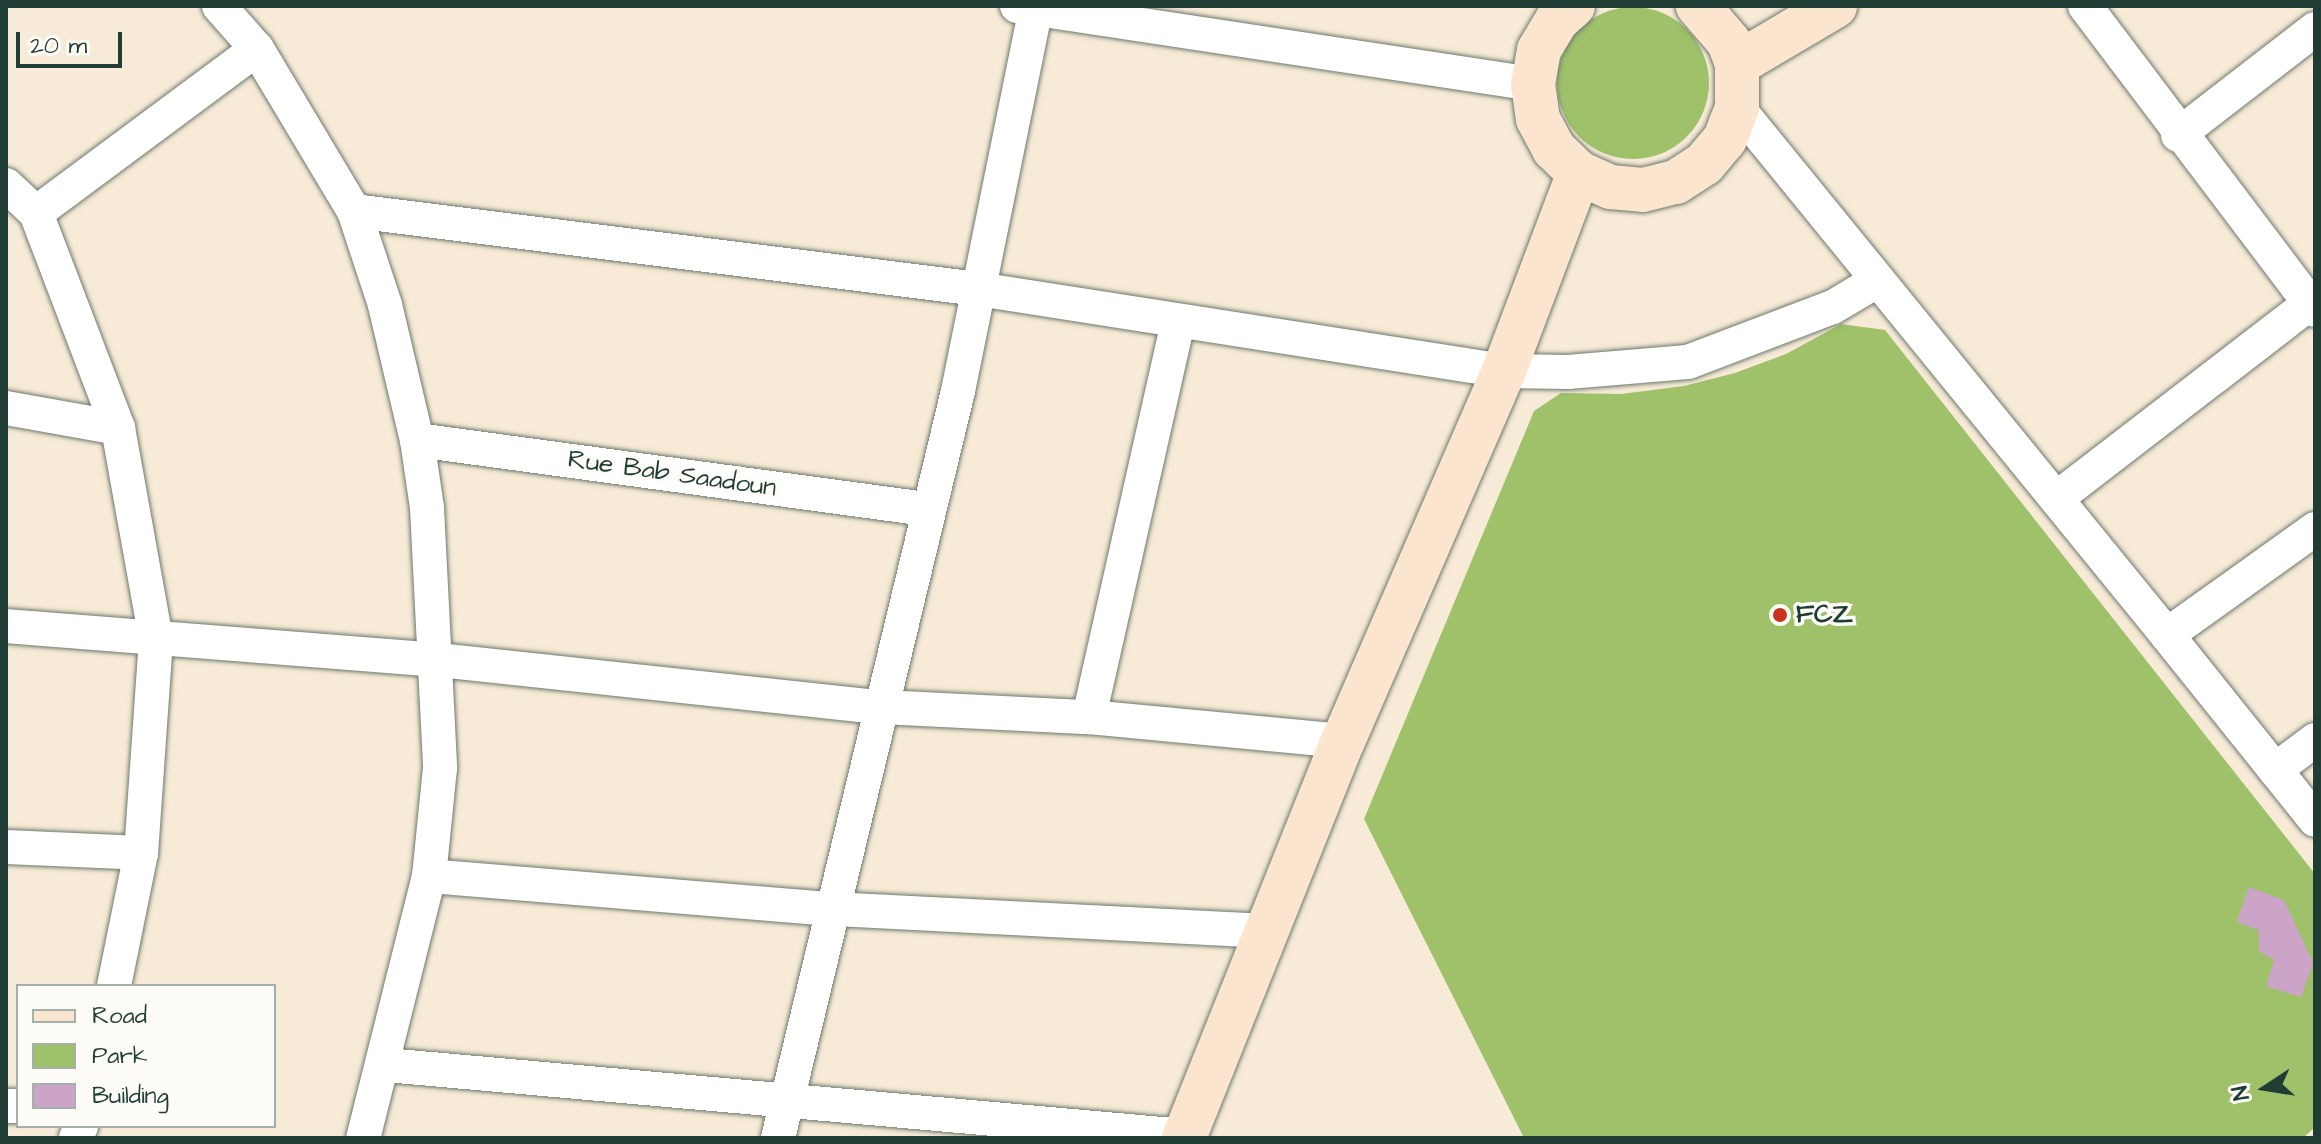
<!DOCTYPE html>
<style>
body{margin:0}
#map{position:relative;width:2321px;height:1144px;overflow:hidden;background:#f7ead6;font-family:"Architects Daughter",sans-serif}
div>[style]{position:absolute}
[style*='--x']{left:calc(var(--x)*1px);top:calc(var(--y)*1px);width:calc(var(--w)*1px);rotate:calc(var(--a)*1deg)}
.green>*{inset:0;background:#9fc16a}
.round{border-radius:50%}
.building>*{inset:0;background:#cba4c7}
.roads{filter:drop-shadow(0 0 2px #6b7a6d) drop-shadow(0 0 2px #6b7a6d)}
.street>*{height:34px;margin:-17px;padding:0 17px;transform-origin:17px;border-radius:17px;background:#fff}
.secondary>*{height:44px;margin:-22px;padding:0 22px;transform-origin:22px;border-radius:22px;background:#fce5cf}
.dots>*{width:22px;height:22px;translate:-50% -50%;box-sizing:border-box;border:4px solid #fdfcf7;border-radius:50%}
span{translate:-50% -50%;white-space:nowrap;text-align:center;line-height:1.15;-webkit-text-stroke:7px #fdfcf7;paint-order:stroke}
.street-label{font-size:26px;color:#1f3d34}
.poi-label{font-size:26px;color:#1f3d34;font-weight:700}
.left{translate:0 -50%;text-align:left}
.frame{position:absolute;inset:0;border:8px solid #1f3d34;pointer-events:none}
.legend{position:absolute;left:16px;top:984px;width:260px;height:144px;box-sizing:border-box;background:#fdfcf7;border:2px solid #a4b0a9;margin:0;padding:10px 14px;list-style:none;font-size:24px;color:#1f3d34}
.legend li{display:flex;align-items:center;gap:16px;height:40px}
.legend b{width:40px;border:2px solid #a4b0a9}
.north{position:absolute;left:2225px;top:1048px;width:80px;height:80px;-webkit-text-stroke:6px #fdfcf7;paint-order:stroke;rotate:258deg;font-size:22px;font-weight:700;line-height:32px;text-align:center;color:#1f3d34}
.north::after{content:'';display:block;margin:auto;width:28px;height:36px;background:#1f3d34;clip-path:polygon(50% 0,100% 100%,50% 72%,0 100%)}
.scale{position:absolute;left:16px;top:32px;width:106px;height:36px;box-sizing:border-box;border:4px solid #1f3d34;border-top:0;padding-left:10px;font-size:24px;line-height:28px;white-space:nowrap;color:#1f3d34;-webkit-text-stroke:6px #fdfcf7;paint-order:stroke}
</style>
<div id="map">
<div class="green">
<i class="round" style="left:1557px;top:7px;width:152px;height:152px"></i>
<i style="clip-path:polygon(1841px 324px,1885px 330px,2315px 874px,2315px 1127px,2303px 1138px,1524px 1138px,1364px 819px,1534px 411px,1561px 393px,1621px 394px,1684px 386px,1735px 373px,1786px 354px)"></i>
</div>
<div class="building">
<i style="clip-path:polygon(2249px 887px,2284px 900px,2313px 963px,2301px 997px,2266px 986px,2274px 960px,2259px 951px,2259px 930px,2237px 922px)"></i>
</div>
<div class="roads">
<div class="street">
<i style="--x:219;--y:6;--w:57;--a:48.5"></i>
<i style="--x:257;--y:49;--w:189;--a:59.1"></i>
<i style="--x:354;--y:211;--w:99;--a:71.7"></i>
<i style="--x:385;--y:305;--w:139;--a:76.7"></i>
<i style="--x:417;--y:440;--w:69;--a:81.6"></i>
<i style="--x:427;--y:508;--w:260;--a:87.1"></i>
<i style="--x:440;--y:768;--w:109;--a:95.8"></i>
<i style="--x:429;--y:876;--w:270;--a:104.1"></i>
<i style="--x:1017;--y:6;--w:522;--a:8.6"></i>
<i style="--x:2085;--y:6;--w:381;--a:52.9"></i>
<i style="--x:1737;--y:107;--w:681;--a:50.84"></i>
<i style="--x:2178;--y:135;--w:173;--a:-37.7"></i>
<i style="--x:6;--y:185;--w:41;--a:43"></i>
<i style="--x:36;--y:213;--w:230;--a:69.1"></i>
<i style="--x:118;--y:428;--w:214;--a:79.8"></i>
<i style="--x:156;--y:639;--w:215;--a:94"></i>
<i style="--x:141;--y:853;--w:136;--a:101.5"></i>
<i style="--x:354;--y:211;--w:629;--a:7.13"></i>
<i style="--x:978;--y:289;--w:532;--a:8.86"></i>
<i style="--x:1504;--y:371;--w:64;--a:0.9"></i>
<i style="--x:1568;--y:372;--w:120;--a:-4.8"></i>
<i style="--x:1688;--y:362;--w:155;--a:-20.8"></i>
<i style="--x:1833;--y:307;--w:49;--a:-30.8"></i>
<i style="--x:36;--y:213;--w:275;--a:-36.6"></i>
<i style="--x:6;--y:408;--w:114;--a:10.1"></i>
<i style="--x:417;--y:440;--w:514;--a:7.72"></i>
<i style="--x:2057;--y:498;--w:319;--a:-37.6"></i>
<i style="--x:2315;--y:529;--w:182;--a:144.4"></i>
<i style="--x:2167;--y:635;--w:237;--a:51.3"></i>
<i style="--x:6;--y:626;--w:433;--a:4.5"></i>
<i style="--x:438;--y:660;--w:445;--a:6.1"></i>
<i style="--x:881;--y:707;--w:208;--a:2.8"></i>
<i style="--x:1089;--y:717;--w:255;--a:5.4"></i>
<i style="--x:1089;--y:717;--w:405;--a:-77.3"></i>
<i style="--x:2275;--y:770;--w:50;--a:-36.9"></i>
<i style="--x:6;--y:847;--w:135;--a:2.5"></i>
<i style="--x:429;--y:876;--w:405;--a:4.7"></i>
<i style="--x:833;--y:909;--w:437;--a:2.9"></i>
<i style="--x:386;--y:1065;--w:802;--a:5.08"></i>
<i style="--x:6;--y:1106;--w:12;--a:0"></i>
<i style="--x:76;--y:1138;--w:13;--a:-67"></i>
<i style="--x:778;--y:1138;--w:768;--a:-76.45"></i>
<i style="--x:958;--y:391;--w:393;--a:-78.5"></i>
</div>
<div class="secondary">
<i style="--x:1573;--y:6;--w:21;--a:139"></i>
<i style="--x:1557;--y:20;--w:35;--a:121"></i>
<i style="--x:1539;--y:50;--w:35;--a:100"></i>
<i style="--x:1533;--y:84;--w:35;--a:82"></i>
<i style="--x:1538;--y:119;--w:34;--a:62"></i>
<i style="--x:1554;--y:149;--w:35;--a:44"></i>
<i style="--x:1579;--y:173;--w:34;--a:24"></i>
<i style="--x:1610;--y:187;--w:33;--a:5"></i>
<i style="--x:1643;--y:190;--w:34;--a:-14"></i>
<i style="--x:1676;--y:182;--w:33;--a:-33"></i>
<i style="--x:1704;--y:164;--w:33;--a:-50"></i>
<i style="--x:1725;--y:139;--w:34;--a:-69"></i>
<i style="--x:1737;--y:107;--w:43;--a:-90"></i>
<i style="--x:1737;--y:64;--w:23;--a:-110"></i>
<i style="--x:1729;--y:42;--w:48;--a:-130.7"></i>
<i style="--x:1737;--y:64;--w:114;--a:-30.6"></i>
<i style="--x:1184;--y:1138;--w:428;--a:-68.2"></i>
<i style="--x:1343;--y:741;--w:404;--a:-66.5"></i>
<i style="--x:1504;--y:371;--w:212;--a:-69.3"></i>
</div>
</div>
<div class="dots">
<i style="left:1780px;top:615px;background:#c8321e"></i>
</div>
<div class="street-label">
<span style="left:672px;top:474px;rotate:8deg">Rue Bab Saadoun</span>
</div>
<div class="poi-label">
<span class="left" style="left:1796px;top:615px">FCZ</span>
</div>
<div class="frame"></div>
<ul class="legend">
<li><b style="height:10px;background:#fce5cf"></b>Road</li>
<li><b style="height:22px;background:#9fc16a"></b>Park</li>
<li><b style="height:22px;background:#cba4c7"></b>Building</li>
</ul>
<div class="north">N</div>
<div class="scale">20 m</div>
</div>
